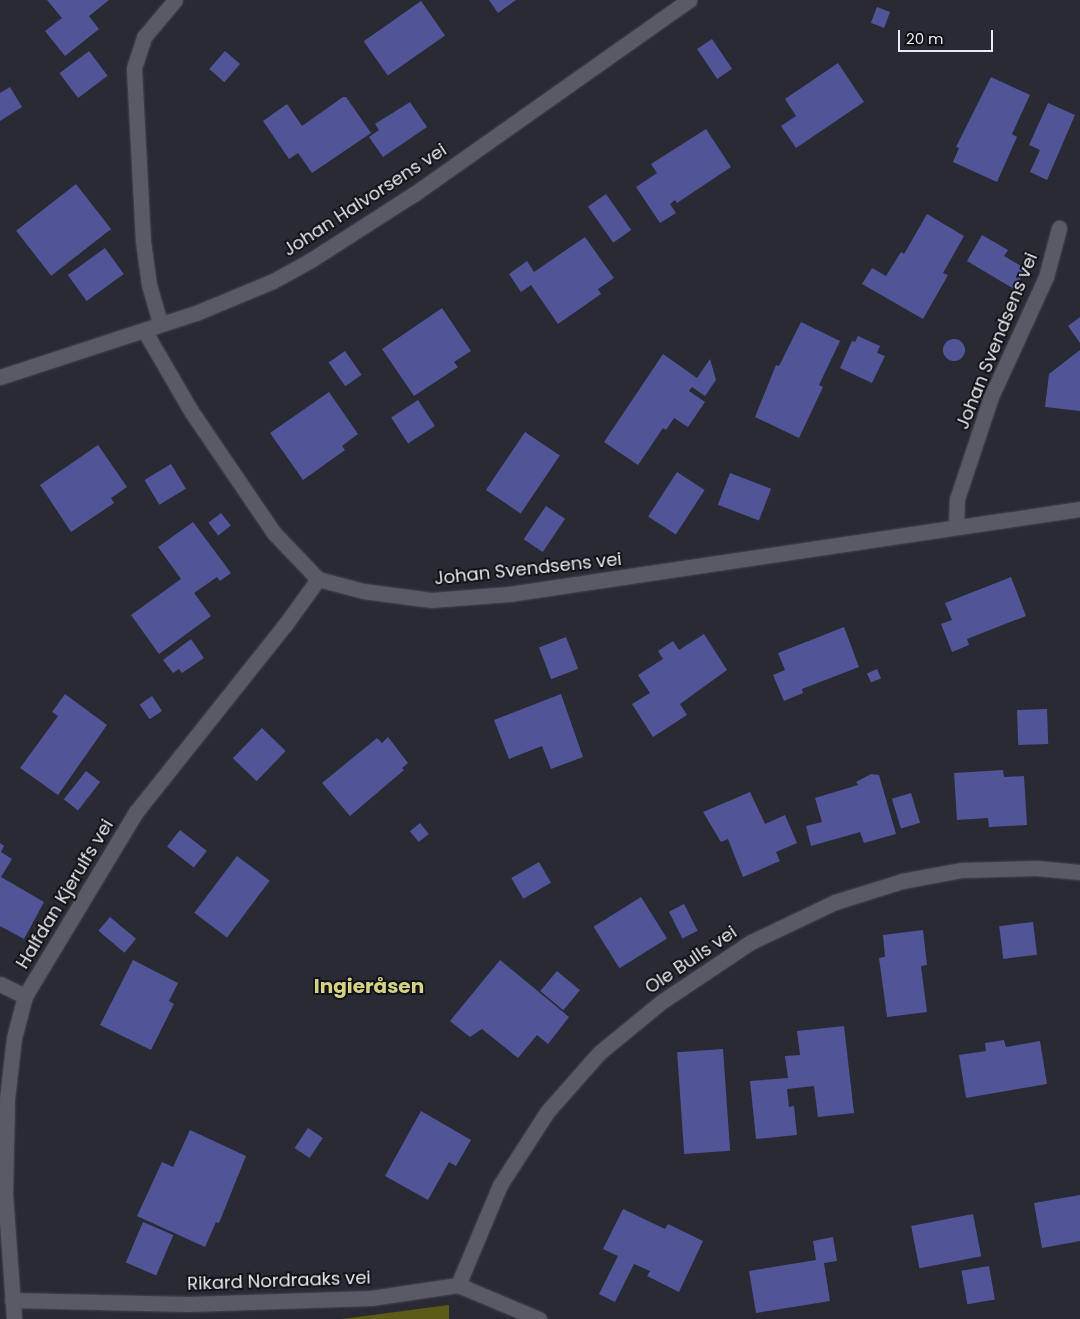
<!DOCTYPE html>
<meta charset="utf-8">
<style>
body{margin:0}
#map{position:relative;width:1080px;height:1319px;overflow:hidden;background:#292a34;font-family:Poppins,sans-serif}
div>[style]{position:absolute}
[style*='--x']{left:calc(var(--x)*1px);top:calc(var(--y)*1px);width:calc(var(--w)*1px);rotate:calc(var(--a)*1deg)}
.forest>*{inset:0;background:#5d5b18}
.building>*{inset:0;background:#525498;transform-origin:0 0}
.round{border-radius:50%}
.roads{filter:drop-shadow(0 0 1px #46464f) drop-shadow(0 0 1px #46464f)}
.minor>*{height:15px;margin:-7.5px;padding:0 7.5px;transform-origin:7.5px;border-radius:7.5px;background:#595a65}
span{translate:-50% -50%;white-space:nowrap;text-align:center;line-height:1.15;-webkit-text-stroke:4px #121317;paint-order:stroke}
.street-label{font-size:18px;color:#e9eaf1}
.quarter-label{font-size:20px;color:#d4d385;font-weight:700}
.scale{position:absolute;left:898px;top:30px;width:95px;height:22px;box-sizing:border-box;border:2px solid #e9eaf1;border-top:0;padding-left:6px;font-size:15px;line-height:18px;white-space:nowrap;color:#e9eaf1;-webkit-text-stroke:4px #121317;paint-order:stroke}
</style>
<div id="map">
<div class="forest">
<i style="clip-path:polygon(449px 1305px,449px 1319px,342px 1319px)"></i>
</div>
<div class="building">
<i style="clip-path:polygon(47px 0,109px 0,89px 16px,99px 29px,65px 56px,45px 31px,62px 18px)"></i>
<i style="clip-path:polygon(489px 0,516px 0,498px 13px)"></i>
<i style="left:421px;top:1px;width:42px;height:70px;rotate:55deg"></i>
<i style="left:877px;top:7px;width:14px;height:17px;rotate:21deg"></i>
<i style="left:712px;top:39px;width:36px;height:18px;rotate:56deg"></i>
<i style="left:89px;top:51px;width:31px;height:37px;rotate:53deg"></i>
<i style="left:225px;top:51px;width:20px;height:24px;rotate:41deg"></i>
<i style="clip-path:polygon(838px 63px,864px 102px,796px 148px,781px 126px,796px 116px,785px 99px)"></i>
<i style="clip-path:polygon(991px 77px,1030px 95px,1012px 134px,1017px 137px,997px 182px,953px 162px,959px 148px,956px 147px)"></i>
<i style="clip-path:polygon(10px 87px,22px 107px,0 121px,0 93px)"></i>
<i style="clip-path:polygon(343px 97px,346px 97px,371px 133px,312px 173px,298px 153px,289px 159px,263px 121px,287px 104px,302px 126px)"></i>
<i style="clip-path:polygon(410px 102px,427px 127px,383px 157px,369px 137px,379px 130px,375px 124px)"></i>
<i style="clip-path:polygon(1048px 103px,1075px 115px,1047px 180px,1030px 172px,1040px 150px,1029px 145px)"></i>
<i style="clip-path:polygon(706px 129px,731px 167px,677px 203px,675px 200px,670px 204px,676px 213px,660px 223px,636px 187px,657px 173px,651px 164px)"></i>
<i style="left:76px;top:184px;width:57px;height:76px;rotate:52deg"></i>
<i style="left:606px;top:194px;width:44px;height:22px;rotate:55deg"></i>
<i style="clip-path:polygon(927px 214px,964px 236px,943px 273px,948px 275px,923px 319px,862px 284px,872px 268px,886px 276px,901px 252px,904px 254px)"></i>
<i style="clip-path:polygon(982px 235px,1008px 250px,1004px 256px,1026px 269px,1014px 289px,967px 261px)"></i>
<i style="clip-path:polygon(585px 237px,614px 278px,598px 289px,601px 294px,558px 324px,531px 285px,521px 292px,509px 274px,527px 261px,534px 272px)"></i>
<i style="left:105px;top:248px;width:32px;height:46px;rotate:54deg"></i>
<i style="clip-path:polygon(442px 308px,471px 351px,454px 362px,458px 367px,414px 396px,382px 349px)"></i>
<i style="clip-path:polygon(1080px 317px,1080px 343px,1068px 326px)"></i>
<i style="clip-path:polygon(801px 322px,840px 341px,819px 385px,823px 387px,799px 438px,755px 417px,776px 365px,779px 366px)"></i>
<i style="clip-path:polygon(858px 336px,880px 346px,877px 353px,885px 356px,872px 383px,840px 368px,852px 341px,855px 342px)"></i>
<i class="round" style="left:943px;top:339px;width:22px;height:22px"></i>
<i style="clip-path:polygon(1080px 350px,1080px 411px,1045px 407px,1049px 374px)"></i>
<i style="left:345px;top:351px;width:29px;height:20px;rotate:55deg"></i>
<i style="clip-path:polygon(663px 354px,697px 378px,710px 359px,716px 380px,705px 396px,692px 387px,689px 391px,705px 402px,688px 427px,674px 418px,666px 430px,663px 428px,638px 465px,604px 442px)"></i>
<i style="clip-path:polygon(329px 392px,358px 434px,342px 446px,345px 450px,303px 480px,270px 433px)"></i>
<i style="left:418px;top:400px;width:31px;height:32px;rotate:57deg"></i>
<i style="left:525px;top:432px;width:42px;height:70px;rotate:34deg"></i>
<i style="clip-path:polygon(98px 445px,127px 487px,111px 498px,114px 503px,71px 532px,40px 485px)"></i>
<i style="left:171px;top:464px;width:29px;height:31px;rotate:59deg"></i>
<i style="left:677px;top:472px;width:33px;height:53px;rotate:33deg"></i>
<i style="left:730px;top:473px;width:44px;height:34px;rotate:21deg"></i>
<i style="left:546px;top:506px;width:23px;height:40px;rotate:34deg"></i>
<i style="left:221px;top:513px;width:16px;height:16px;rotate:52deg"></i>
<i style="clip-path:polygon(193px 522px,231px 573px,220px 581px,217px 577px,194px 593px,211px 616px,159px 654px,131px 615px,181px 579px,158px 547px)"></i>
<i style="clip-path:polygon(1011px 577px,1026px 616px,967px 639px,969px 645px,952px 652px,941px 624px,952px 620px,945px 603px)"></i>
<i style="clip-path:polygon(844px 627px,859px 667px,802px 689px,803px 693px,784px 701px,773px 675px,785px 670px,778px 653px)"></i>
<i style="clip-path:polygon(704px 634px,727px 670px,680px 704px,687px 715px,653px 737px,632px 704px,650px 693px,638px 675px,663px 659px,658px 651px,673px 641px,679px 650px)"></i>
<i style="left:566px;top:637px;width:34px;height:29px;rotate:69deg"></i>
<i style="clip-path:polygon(191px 639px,204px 658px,182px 673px,179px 669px,173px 673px,163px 660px)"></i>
<i style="left:877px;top:669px;width:10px;height:11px;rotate:66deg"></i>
<i style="clip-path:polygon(65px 694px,107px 725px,58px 795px,20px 768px,58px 716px,52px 712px)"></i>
<i style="clip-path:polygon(561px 694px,583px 757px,551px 769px,542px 746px,509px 759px,494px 720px)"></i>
<i style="left:152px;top:696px;width:18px;height:15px;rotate:56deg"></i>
<i style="left:1047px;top:709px;width:35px;height:30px;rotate:88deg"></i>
<i style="left:262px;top:728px;width:33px;height:42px;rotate:44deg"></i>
<i style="clip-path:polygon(388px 737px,408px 763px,402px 768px,404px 770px,350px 816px,322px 783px,377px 738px,382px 743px)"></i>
<i style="clip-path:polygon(1003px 770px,1004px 777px,1024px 776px,1027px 825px,989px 827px,988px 818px,957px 820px,954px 773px)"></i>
<i style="left:86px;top:771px;width:18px;height:36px;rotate:38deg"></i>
<i style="clip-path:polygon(871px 774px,879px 775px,896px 834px,864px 843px,860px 832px,811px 846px,806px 826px,822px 822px,815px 798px,858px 785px,856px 782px)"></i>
<i style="clip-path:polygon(750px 792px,765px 824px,785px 815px,797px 843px,776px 852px,780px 861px,743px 877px,728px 839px,721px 842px,703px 812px)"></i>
<i style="left:911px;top:793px;width:31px;height:20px;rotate:73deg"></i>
<i style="left:420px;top:823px;width:14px;height:13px;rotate:51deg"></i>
<i style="left:180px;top:830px;width:34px;height:21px;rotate:38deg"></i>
<i style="clip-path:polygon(0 843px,4px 846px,1px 852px,12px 859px,1px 877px,44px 902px,24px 939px,0 926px)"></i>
<i style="left:237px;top:856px;width:41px;height:71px;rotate:37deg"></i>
<i style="left:539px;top:862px;width:24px;height:32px;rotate:60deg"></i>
<i style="left:641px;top:897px;width:49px;height:56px;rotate:58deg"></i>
<i style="left:684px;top:904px;width:30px;height:17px;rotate:63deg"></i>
<i style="left:110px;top:917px;width:34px;height:18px;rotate:40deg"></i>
<i style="left:1033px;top:922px;width:33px;height:34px;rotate:83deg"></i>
<i style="clip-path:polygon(923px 930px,927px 965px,921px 966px,927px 1012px,887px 1017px,879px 958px,885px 957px,883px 935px)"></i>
<i style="clip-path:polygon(133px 960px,178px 983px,169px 1001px,174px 1004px,151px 1050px,100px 1025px)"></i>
<i style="clip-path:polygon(500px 960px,569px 1017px,548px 1044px,537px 1035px,518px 1058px,482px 1029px,470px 1037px,450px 1021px)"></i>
<i style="left:557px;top:971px;width:30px;height:26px;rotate:40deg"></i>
<i style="clip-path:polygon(844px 1026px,854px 1113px,818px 1117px,814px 1086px,787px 1089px,789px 1107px,794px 1106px,797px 1135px,756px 1139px,750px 1081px,788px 1078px,785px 1056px,800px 1055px,797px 1031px)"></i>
<i style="clip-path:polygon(1004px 1040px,1006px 1047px,1040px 1041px,1047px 1084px,966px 1098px,959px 1055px,986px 1051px,985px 1043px)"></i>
<i style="left:723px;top:1049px;width:102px;height:46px;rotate:86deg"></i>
<i style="clip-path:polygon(421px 1111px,471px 1140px,456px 1166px,449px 1162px,428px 1200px,385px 1176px)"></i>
<i style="left:308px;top:1128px;width:18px;height:24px;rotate:34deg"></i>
<i style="clip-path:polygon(190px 1130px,246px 1156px,219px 1223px,216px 1222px,205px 1247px,137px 1216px,162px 1162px,173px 1167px)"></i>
<i style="clip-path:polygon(1080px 1195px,1080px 1241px,1042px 1248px,1034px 1203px)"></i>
<i style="clip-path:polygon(623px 1209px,665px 1229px,668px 1224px,703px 1241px,679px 1292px,647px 1276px,650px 1271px,634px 1264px,615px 1302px,599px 1294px,618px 1256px,603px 1249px)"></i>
<i style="left:973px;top:1214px;width:43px;height:63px;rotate:79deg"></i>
<i style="left:143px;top:1222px;width:33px;height:44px;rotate:23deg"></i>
<i style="clip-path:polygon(833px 1237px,837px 1261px,824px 1263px,830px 1301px,756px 1313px,749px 1271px,816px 1260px,813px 1241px)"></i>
<i style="left:989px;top:1266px;width:34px;height:28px;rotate:80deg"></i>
</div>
<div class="roads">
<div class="minor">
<i style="--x:160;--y:323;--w:40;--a:-106"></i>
<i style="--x:149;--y:285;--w:44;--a:-97.8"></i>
<i style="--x:143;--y:241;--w:173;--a:-93"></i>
<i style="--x:134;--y:68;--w:33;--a:-72"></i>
<i style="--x:144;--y:37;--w:48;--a:-50"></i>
<i style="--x:144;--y:330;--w:94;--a:59.9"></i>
<i style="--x:191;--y:411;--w:148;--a:55.8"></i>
<i style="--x:274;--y:533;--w:64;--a:46.3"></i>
<i style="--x:318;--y:579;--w:47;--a:14.9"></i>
<i style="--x:363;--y:591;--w:69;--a:7.5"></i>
<i style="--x:431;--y:600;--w:78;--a:-4.4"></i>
<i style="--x:509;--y:594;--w:577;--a:-8.47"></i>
<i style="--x:0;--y:377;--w:206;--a:-18.1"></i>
<i style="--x:196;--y:313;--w:83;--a:-22.6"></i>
<i style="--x:273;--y:281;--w:43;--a:-28.9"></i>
<i style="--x:311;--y:260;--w:122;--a:-32.7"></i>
<i style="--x:414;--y:194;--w:337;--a:-35.2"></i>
<i style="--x:956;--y:526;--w:27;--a:-88"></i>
<i style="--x:957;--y:499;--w:108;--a:-71.6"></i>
<i style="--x:991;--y:397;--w:132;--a:-65.4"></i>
<i style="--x:1046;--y:277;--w:51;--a:-75.1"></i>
<i style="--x:0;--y:984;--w:28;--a:26"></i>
<i style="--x:458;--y:1285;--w:108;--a:-67.2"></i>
<i style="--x:500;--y:1185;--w:87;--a:-57.2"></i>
<i style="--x:547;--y:1112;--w:79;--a:-48.6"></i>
<i style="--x:599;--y:1053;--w:80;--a:-39.4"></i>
<i style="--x:661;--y:1002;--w:108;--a:-33.7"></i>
<i style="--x:751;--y:942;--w:93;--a:-25.5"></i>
<i style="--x:835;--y:902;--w:70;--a:-17.4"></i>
<i style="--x:902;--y:881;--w:61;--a:-10.4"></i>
<i style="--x:962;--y:870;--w:74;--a:-1.5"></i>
<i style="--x:1036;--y:868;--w:44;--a:5.2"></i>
<i style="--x:12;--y:1300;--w:176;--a:1.3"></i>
<i style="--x:188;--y:1304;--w:183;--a:-1.9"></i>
<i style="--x:371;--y:1298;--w:88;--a:-8.5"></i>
<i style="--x:458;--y:1285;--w:88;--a:22.8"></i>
<i style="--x:14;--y:1319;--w:125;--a:-94.1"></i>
<i style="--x:5;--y:1194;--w:95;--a:-88.8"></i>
<i style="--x:7;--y:1099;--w:61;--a:-83.5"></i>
<i style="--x:14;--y:1038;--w:43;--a:-75.3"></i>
<i style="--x:25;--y:996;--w:215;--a:-58.9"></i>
<i style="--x:136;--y:812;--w:239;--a:-51.5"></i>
<i style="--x:285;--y:625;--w:57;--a:-54.3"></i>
</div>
</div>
<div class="street-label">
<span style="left:365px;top:200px;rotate:-33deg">Johan Halvorsens vei</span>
<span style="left:997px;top:341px;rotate:-68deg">Johan Svendsens vei</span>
<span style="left:528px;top:569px;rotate:-6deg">Johan Svendsens vei</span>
<span style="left:65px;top:894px;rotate:-59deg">Halfdan Kjerulfs vei</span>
<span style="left:691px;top:960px;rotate:-34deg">Ole Bulls vei</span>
<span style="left:279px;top:1281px;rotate:-2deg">Rikard Nordraaks vei</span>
</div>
<div class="quarter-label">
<span style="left:369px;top:986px">Ingieråsen</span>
</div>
<div class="scale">20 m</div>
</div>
